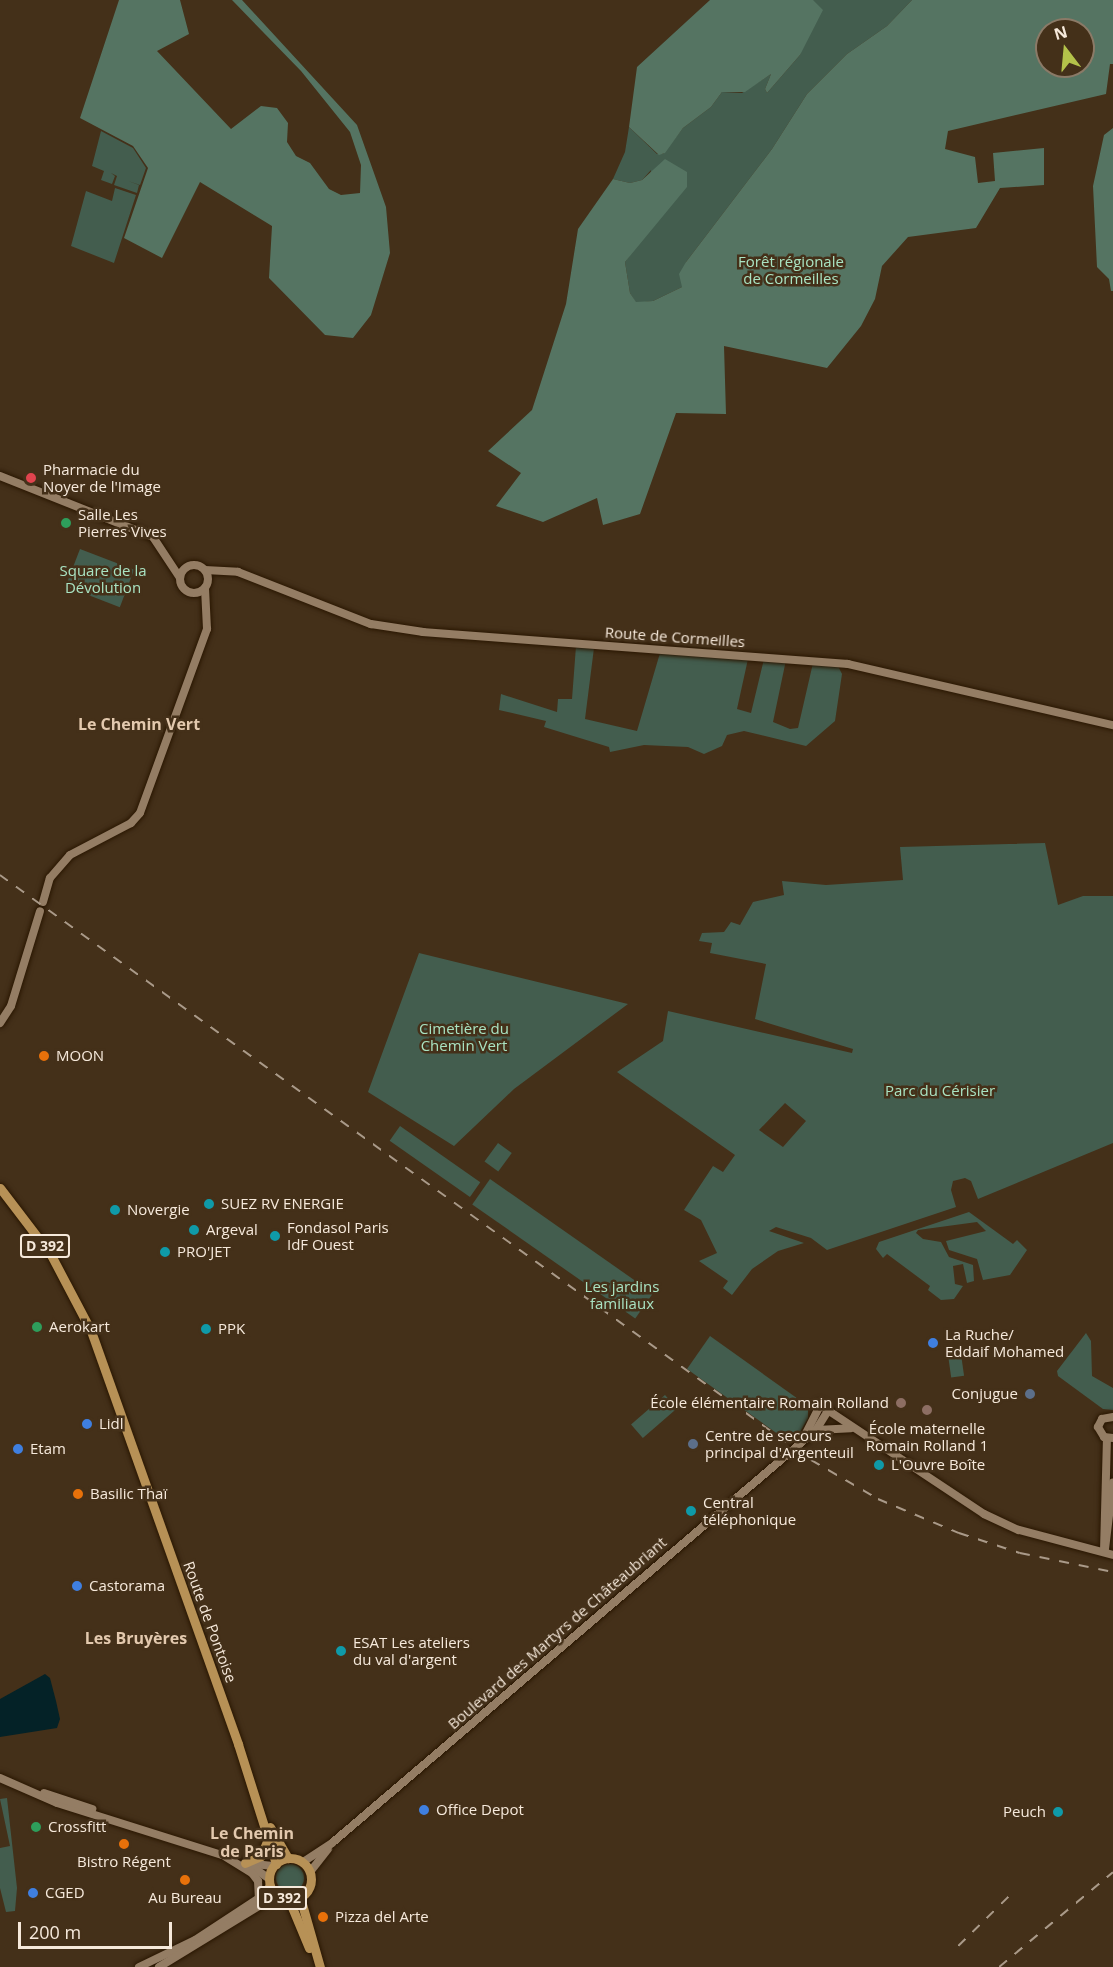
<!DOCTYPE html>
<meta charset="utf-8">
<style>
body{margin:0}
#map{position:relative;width:1113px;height:1967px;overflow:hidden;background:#443019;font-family:"Open Sans",sans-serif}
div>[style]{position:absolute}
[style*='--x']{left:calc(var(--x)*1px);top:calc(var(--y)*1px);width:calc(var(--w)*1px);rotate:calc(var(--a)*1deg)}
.green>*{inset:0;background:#435d4e;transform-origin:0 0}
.round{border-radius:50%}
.forest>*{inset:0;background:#557462}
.water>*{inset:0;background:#042227}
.roads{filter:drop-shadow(0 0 2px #2a1702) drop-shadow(0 0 2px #2a1702)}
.tertiary>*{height:8px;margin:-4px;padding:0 4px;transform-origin:4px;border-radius:4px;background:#947d64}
.secondary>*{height:8px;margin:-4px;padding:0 4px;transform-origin:4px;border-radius:4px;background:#947d64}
.secondary>.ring{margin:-4px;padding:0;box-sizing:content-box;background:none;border:8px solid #947d64;border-radius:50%}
.primary>*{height:9px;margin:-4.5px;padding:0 4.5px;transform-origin:4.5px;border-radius:4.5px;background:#b79156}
.primary>.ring{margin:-4.5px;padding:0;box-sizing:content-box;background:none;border:9px solid #b79156;border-radius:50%}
.rail>*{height:1.5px;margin-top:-0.75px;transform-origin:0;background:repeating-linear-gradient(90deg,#aa9a89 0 10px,transparent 0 20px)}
.dots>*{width:16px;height:16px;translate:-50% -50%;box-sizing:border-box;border:3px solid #443019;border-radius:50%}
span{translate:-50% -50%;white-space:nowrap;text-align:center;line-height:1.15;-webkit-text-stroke:5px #443019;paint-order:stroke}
.shield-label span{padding:2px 4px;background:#443019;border:2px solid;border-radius:4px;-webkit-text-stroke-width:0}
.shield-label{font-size:14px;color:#f6e9db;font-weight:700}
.park-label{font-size:15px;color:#a9e3c2}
.poi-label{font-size:15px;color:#f6e9db}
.left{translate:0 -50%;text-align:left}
.right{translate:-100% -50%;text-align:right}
.street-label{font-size:15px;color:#f6e9db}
.neighbourhood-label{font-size:16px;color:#e3c9ae;font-weight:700}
.north{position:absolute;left:1035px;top:18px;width:60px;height:60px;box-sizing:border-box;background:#443019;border:2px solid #8b7a67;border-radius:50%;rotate:344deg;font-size:16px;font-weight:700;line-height:24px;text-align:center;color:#f6e9db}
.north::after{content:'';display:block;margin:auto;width:21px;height:27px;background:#b4c24a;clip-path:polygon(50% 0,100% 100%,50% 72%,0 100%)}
.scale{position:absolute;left:18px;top:1922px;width:154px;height:27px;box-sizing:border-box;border:3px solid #f6e9db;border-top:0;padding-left:8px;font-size:18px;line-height:21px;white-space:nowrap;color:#f6e9db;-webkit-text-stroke:4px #443019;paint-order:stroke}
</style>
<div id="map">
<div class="green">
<i style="clip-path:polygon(813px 0,912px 0,887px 26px,847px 54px,807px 94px,772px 149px,686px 262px,682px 287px,653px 301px,636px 303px,630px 293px,625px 262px,641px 240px,651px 170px,642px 180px,630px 183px,613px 179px,625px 152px,629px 127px,657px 154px,663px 154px,683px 128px,711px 107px,722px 92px,742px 93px,771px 74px,765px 89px,767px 93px,800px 55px)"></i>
<i style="clip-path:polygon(101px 131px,133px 148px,146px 168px,140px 185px,128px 181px,139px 185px,137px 193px,114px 185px,117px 176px,111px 173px,115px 176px,112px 184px,101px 180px,104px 171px,92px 166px)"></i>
<i style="clip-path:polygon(115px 188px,136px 195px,114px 263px,71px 246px,86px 191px,112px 201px)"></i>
<i style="left:80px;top:549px;width:58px;height:40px;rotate:21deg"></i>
<i style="clip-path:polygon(576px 646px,594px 648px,585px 719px,637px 731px,660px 653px,748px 659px,737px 709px,751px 713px,764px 659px,786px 660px,773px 722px,790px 729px,798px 728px,813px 663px,838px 666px,842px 674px,835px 721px,806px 746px,744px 731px,727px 735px,722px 746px,704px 754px,688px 747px,644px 745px,610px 752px,609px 747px,544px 727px,546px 721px,499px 710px,501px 694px,557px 712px,558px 699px,572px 699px)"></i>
<i style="clip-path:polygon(evenodd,1045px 843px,1058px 905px,1083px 896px,1113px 896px,1113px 1143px,978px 1199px,971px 1181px,965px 1178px,953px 1181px,951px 1190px,956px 1207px,827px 1250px,811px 1238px,776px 1227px,769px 1231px,804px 1243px,778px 1251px,752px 1269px,732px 1295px,723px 1288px,728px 1281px,699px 1261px,717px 1253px,701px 1220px,684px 1210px,713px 1166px,723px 1172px,735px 1155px,617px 1072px,663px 1041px,668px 1011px,852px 1053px,853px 1049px,755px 1019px,766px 964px,710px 953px,712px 943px,699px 941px,702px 933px,724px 932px,731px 922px,740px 925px,753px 902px,784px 895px,782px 881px,826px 885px,903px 880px,900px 847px,1045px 843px,785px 1103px,806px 1121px,783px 1147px,759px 1130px,785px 1103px)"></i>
<i style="clip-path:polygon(419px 953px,628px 1004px,514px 1089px,454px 1146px,368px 1092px)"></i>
<i style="left:400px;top:1126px;width:98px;height:18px;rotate:35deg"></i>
<i style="left:498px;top:1143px;width:17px;height:23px;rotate:36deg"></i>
<i style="left:490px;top:1179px;width:199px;height:31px;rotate:35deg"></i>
<i style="clip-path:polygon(969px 1212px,1013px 1244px,1017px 1240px,1027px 1250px,1010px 1275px,983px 1280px,977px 1259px,949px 1250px,946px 1241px,986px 1231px,977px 1222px,918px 1230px,916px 1233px,923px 1239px,941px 1242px,949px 1257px,973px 1265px,974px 1281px,967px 1283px,963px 1264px,953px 1266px,955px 1284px,963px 1286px,954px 1299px,941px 1300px,928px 1290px,930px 1286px,887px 1254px,883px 1258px,876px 1249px,879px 1242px)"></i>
<i style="clip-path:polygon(1086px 1333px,1091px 1341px,1092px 1376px,1113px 1388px,1113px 1410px,1103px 1409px,1058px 1376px,1057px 1371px)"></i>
<i style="clip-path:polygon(710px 1336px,808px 1406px,808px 1418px,799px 1434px,789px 1442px,687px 1369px)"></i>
<i style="left:961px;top:1354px;width:22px;height:13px;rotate:82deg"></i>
<i style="left:665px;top:1395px;width:18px;height:45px;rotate:49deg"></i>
<i style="clip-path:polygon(7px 1798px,17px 1888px,15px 1911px,6px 1912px,0 1888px,0 1848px,10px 1846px,0 1799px)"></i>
<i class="round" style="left:276px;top:1864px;width:28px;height:28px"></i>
</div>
<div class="forest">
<i style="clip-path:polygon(119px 0,180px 0,189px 34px,157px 51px,231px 129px,261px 106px,277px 108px,288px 123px,287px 142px,296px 156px,310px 163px,329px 189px,341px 195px,360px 193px,361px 165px,350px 132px,301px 71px,232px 0,242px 0,357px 125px,386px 207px,390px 253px,371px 315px,353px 338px,325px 335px,269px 278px,272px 226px,200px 182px,162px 258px,124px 238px,148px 168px,133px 146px,80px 118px)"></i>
<i style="clip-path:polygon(710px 0,813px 0,823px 10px,800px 55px,767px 93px,765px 89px,771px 74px,745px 92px,722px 92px,711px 107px,683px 128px,665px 153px,659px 155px,629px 127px,637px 67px)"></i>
<i style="clip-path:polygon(evenodd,912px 0,1113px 0,1113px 64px,1110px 64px,1106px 94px,948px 131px,945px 149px,975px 157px,978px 183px,995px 181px,993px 153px,1044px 148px,1044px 185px,1000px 188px,976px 228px,908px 237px,882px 266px,875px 299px,861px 326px,827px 368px,724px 346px,726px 414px,676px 413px,640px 514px,603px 525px,597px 498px,543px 522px,496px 506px,521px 473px,488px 451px,532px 410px,566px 304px,578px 229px,613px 179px,630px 183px,642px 180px,665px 159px,687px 172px,687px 187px,625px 262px,630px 293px,636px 302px,653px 301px,682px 287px,679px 274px,686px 262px,772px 149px,807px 94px,847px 54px,887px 26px,912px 0,1047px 30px,1083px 30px,1083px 66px,1047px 66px,1047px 30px)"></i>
<i style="clip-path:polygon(1113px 128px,1113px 291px,1111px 291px,1109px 279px,1097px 267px,1093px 186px,1104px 135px)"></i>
</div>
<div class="water">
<i style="clip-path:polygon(45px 1674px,50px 1678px,56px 1701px,60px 1719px,57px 1728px,0 1737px,0 1699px)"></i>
</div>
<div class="roads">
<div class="tertiary">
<i style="--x:1113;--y:1417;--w:11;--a:170"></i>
<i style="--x:1102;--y:1419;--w:9;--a:117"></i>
<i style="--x:1098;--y:1427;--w:12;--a:59"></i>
<i style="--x:1104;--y:1437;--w:9;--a:6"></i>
<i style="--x:1105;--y:1549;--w:67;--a:-83.2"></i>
<i style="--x:1104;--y:1551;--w:113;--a:-88.5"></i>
<i style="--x:0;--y:1778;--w:62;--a:23.7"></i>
<i style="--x:57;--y:1803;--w:182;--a:17.5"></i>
<i style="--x:44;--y:1793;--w:51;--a:18.4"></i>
<i style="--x:245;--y:1863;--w:28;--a:6"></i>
<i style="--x:250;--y:1865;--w:24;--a:36"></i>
</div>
<div class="secondary">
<i style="--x:0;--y:476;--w:165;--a:21.7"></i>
<i style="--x:153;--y:537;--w:49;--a:56.6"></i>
<i class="ring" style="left:180px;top:565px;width:20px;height:20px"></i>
<i style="--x:205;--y:570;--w:33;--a:3"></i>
<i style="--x:238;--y:572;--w:143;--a:21.4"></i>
<i style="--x:371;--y:624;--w:53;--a:8.7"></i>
<i style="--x:423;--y:632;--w:426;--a:4.3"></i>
<i style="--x:848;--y:664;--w:272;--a:13"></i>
<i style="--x:43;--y:902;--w:25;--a:-74"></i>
<i style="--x:50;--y:878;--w:30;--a:-49"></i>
<i style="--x:70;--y:855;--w:69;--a:-27.7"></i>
<i style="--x:131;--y:823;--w:13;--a:-48"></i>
<i style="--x:140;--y:813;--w:196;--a:-70"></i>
<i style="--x:207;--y:629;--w:41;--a:-92.8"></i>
<i style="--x:0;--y:1023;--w:20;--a:-57"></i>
<i style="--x:11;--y:1006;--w:99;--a:-73"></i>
<i style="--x:816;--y:1430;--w:35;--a:-3"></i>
<i style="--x:804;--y:1437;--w:36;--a:-63"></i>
<i style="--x:820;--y:1405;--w:197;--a:33.6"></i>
<i style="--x:984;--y:1514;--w:38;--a:25"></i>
<i style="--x:1019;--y:1530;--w:97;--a:14.9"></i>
<i style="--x:226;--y:1857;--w:31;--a:32"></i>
<i style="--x:252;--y:1873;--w:10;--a:53"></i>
<i style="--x:258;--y:1881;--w:17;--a:87"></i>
<i style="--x:303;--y:1862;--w:35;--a:-33"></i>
<i style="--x:332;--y:1843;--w:636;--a:-40.47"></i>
<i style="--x:816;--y:1430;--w:22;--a:-58"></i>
<i style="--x:310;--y:1872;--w:29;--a:-52"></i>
<i style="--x:139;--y:1967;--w:62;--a:-25.7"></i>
<i style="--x:195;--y:1940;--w:77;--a:-33.3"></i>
<i style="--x:259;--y:1898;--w:16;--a:-47"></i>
<i style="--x:159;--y:1967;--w:138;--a:-31.4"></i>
</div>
<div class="primary">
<i style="--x:0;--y:1188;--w:84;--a:52.7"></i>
<i style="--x:51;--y:1255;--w:86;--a:62.2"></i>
<i style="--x:91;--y:1331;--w:438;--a:70.4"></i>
<i style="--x:238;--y:1744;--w:126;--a:72.4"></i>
<i style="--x:270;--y:1827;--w:36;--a:60"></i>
<i class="ring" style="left:269px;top:1858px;width:33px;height:33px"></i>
<i style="--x:245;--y:1863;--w:17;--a:-24"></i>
<i style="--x:261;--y:1856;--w:16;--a:-68"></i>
<i style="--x:300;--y:1897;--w:73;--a:74.1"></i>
<i style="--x:289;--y:1900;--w:52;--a:67.4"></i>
</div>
</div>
<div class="rail">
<i style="--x:0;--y:875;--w:1000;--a:35.8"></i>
<i style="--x:811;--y:1460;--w:78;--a:30.2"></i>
<i style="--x:878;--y:1499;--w:88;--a:22.8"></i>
<i style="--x:959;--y:1533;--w:64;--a:18.2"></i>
<i style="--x:1020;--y:1553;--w:95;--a:11.5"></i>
<i style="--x:958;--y:1946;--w:73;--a:-44.4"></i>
<i style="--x:999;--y:1967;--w:148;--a:-39.8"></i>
</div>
<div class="dots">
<i style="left:31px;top:478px;background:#e0444e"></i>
<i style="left:66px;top:523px;background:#2e9e5b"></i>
<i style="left:44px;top:1056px;background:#e8710a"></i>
<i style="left:209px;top:1204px;background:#0f9aa8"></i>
<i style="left:115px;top:1210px;background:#0f9aa8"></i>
<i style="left:194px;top:1230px;background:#0f9aa8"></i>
<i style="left:275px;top:1236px;background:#0f9aa8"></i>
<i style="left:165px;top:1252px;background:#0f9aa8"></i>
<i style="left:37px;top:1327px;background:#2e9e5b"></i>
<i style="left:206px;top:1329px;background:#0f9aa8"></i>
<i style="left:933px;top:1343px;background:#3f7fe0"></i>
<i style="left:1030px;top:1394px;background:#5c6f8a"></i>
<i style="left:901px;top:1403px;background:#8d6e63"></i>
<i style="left:927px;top:1410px;background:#8d6e63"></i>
<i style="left:87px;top:1424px;background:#3f7fe0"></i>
<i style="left:693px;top:1444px;background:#5c6f8a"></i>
<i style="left:18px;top:1449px;background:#3f7fe0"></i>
<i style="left:879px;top:1465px;background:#0f9aa8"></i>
<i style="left:78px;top:1494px;background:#e8710a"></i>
<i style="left:691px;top:1511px;background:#0f9aa8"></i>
<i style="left:77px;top:1586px;background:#3f7fe0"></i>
<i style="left:341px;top:1651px;background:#0f9aa8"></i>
<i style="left:424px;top:1810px;background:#3f7fe0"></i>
<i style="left:1058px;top:1812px;background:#0f9aa8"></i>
<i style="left:36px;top:1827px;background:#2e9e5b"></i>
<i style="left:124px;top:1844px;background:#e8710a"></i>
<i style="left:185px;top:1880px;background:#e8710a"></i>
<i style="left:33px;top:1893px;background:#3f7fe0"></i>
<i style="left:323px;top:1917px;background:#e8710a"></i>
</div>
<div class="shield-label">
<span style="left:45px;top:1246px">D 392</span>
<span style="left:282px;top:1898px">D 392</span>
</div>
<div class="park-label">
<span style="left:791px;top:270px">Forêt régionale<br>de Cormeilles</span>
<span style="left:103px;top:579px">Square de la<br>Dévolution</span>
<span style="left:464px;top:1037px">Cimetière du<br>Chemin Vert</span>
<span style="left:940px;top:1091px">Parc du Cérisier</span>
<span style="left:622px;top:1295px">Les jardins<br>familiaux</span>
</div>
<div class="poi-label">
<span class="left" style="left:43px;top:478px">Pharmacie du<br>Noyer de l'Image</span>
<span class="left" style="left:78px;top:523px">Salle Les<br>Pierres Vives</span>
<span class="left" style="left:56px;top:1056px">MOON</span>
<span class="left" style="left:221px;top:1204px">SUEZ RV ENERGIE</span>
<span class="left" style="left:127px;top:1210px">Novergie</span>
<span class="left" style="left:287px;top:1236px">Fondasol Paris<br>IdF Ouest</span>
<span class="left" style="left:206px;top:1230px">Argeval</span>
<span class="left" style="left:177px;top:1252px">PRO'JET</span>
<span class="left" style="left:49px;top:1327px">Aerokart</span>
<span class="left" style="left:218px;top:1329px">PPK</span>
<span class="left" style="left:945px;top:1343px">La Ruche/<br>Eddaif Mohamed</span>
<span class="right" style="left:1018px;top:1394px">Conjugue</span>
<span class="right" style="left:889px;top:1403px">École élémentaire Romain Rolland</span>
<span class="left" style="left:99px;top:1424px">Lidl</span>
<span style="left:927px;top:1437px">École maternelle<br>Romain Rolland 1</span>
<span class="left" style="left:705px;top:1444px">Centre de secours<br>principal d'Argenteuil</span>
<span class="left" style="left:30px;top:1449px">Etam</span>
<span class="left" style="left:891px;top:1465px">L'Ouvre Boîte</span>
<span class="left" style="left:90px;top:1494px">Basilic Thaï</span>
<span class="left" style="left:703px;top:1511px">Central<br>téléphonique</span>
<span class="left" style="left:89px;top:1586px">Castorama</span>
<span class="left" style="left:353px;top:1651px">ESAT Les ateliers<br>du val d'argent</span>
<span class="left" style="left:436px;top:1810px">Office Depot</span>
<span class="right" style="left:1046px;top:1812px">Peuch</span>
<span class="left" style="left:48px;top:1827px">Crossfitt</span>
<span style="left:124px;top:1862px">Bistro Régent</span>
<span class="left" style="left:45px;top:1893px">CGED</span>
<span style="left:185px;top:1898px">Au Bureau</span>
<span class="left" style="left:335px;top:1917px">Pizza del Arte</span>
</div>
<div class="street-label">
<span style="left:675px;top:637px;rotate:4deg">Route de Cormeilles</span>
<span style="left:210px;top:1622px;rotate:70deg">Route de Pontoise</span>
<span style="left:557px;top:1633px;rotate:-41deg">Boulevard des Martyrs de Châteaubriant</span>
</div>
<div class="neighbourhood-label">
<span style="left:139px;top:724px">Le Chemin Vert</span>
<span style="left:136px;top:1638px">Les Bruyères</span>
<span style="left:252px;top:1842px">Le Chemin<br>de Paris</span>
</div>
<div class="north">N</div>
<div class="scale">200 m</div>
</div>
